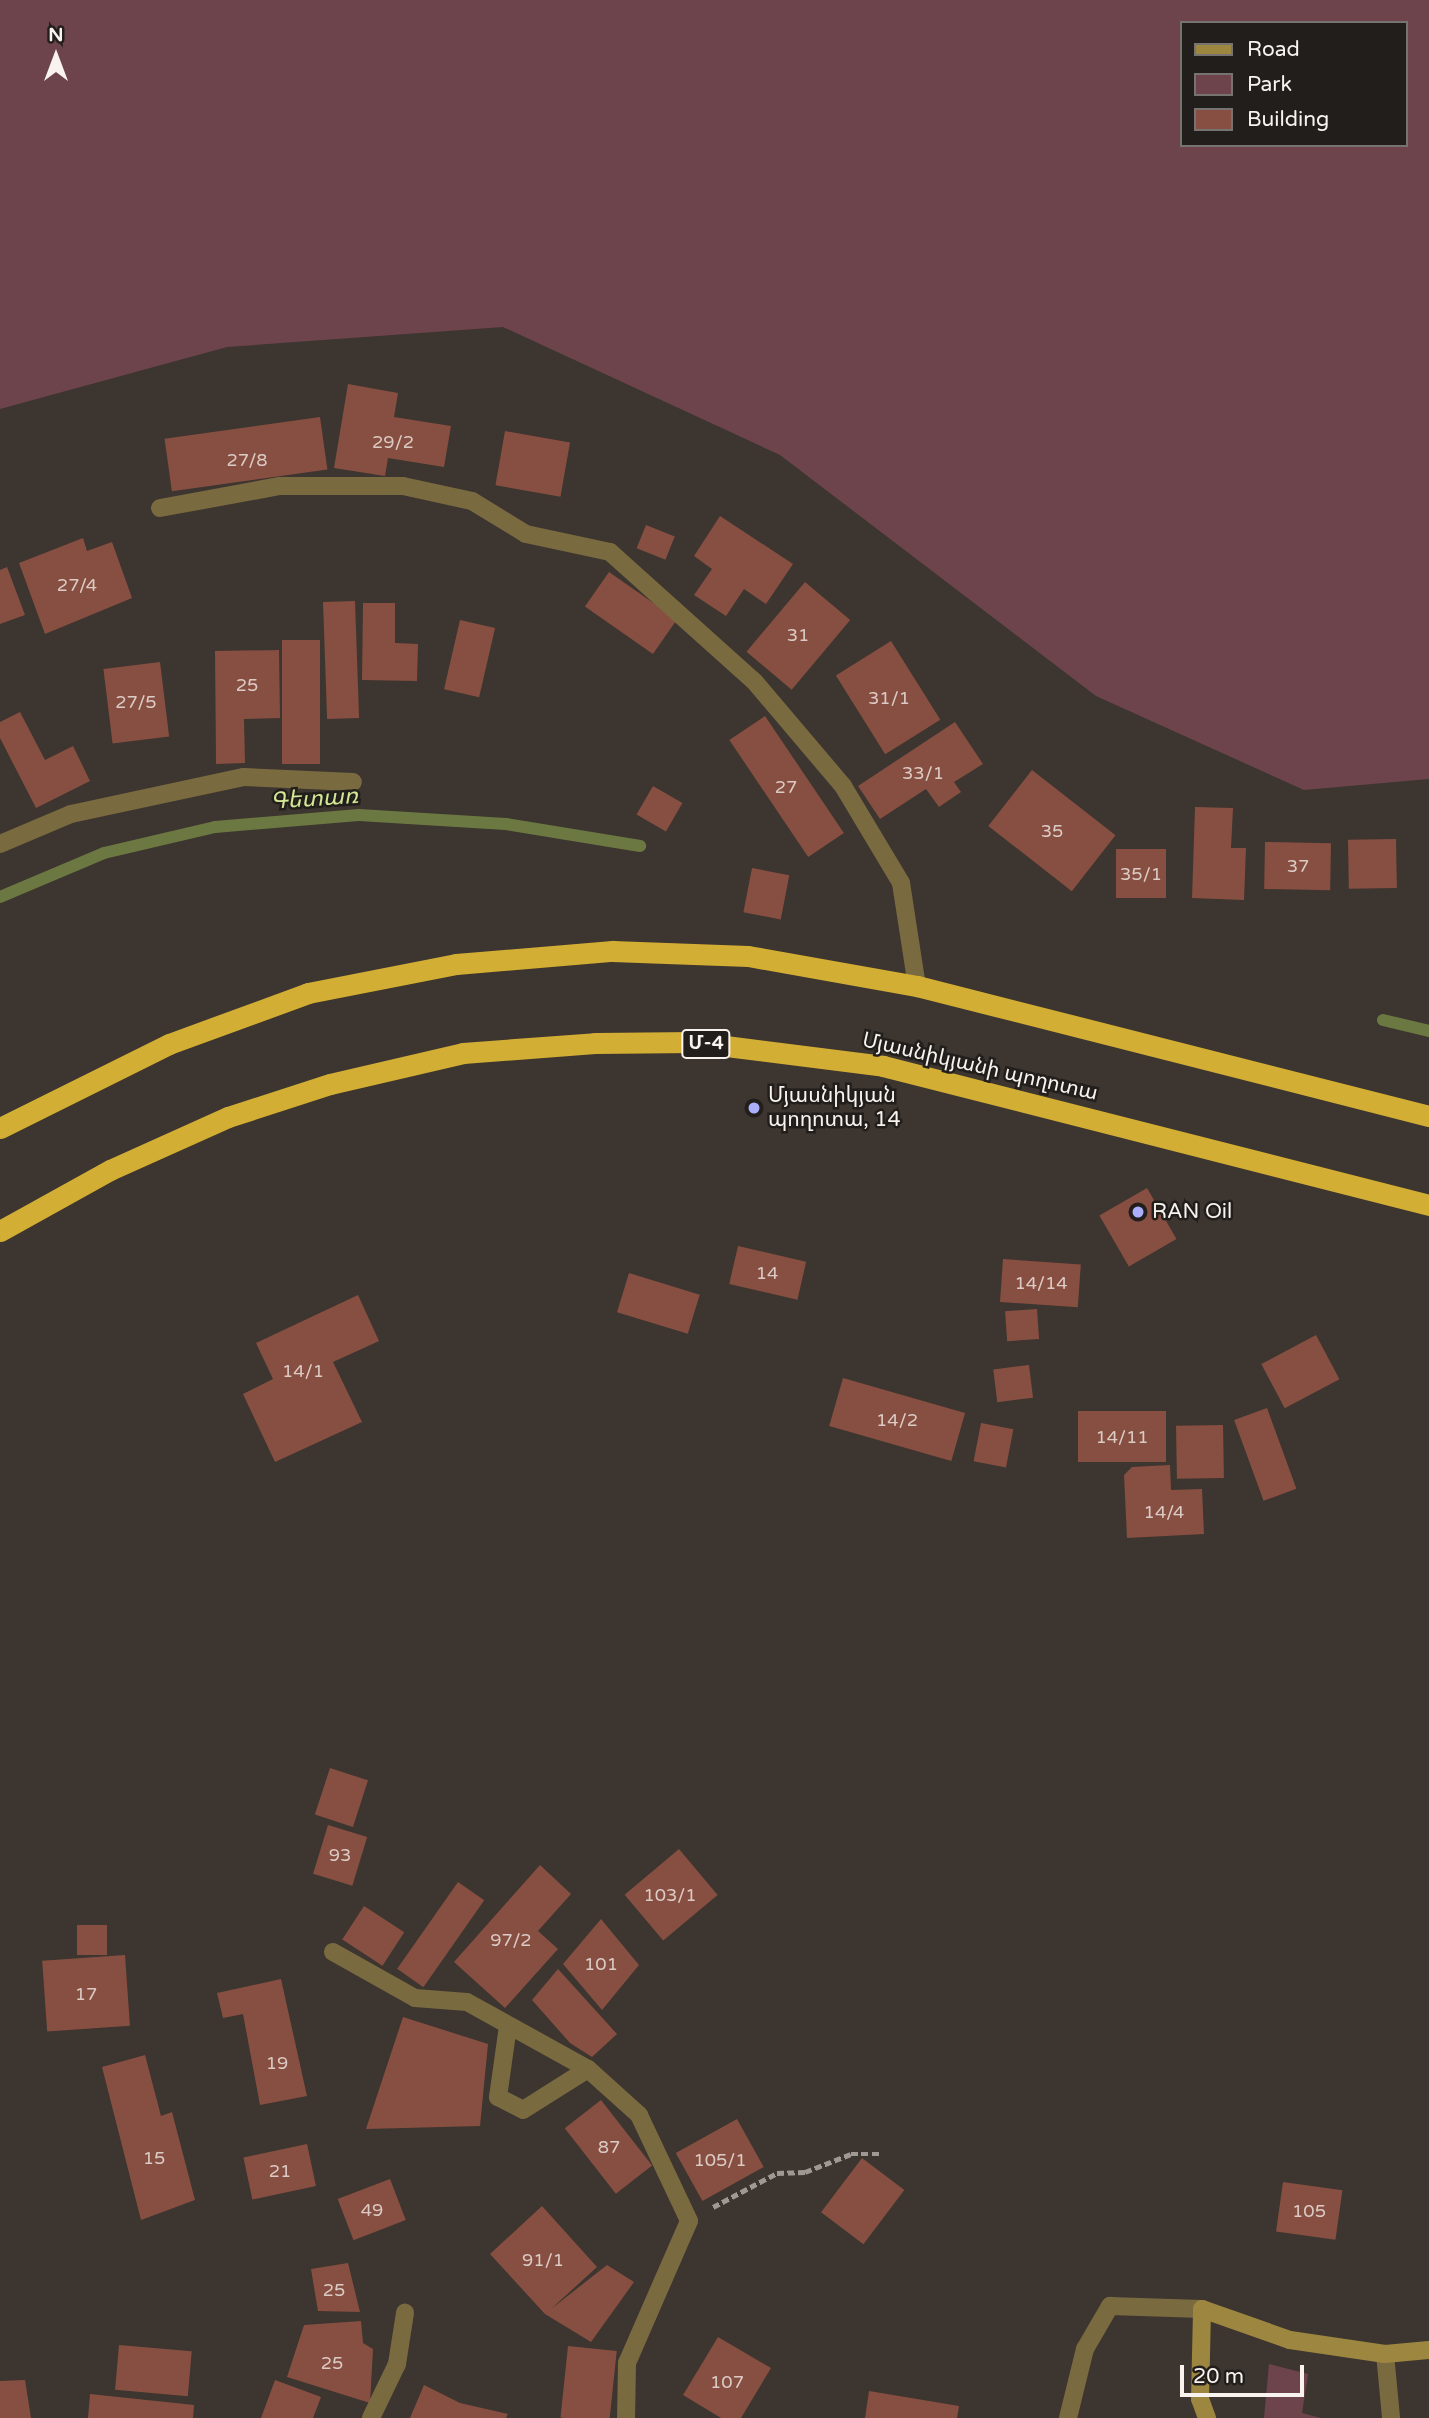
<!DOCTYPE html>
<meta charset="utf-8">
<style>
body{margin:0}
#map{position:relative;width:1429px;height:2418px;overflow:hidden;background:#3d352f;font-family:"Varela Round","Noto Sans Armenian",sans-serif}
div>[style]{position:absolute}
[style*='--x']{left:calc(var(--x)*1px);top:calc(var(--y)*1px);width:calc(var(--w)*1px);rotate:calc(var(--a)*1deg)}
.green>*{inset:0;background:#6d444c}
.stream>*{height:12px;margin:-6px;padding:0 6px;transform-origin:6px;border-radius:6px;background:#6c7841}
.building>*{inset:0;background:#874f41;transform-origin:0 0}
.path>*{height:4.5px;margin-top:-2.25px;transform-origin:0;background:repeating-linear-gradient(90deg,#9f9893 0 7px,transparent 0 10.5px)}
.lane>*{height:18px;margin:-9px;padding:0 9px;transform-origin:9px;border-radius:9px;background:#796a40}
.street>*{height:18px;margin:-9px;padding:0 9px;transform-origin:9px;border-radius:9px;background:#796a40}
.secondary>*{height:18px;margin:-9px;padding:0 9px;transform-origin:9px;border-radius:9px;background:#9d863f}
.highway>*{height:21px;margin:-10.5px;padding:0 10.5px;transform-origin:10.5px;border-radius:10.5px;background:#d3ae34}
.dots>*{width:19px;height:19px;translate:-50% -50%;box-sizing:border-box;border:4px solid #211e1b;border-radius:50%}
span{translate:-50% -50%;white-space:nowrap;text-align:center;line-height:1.15;-webkit-text-stroke:5px #211e1b;paint-order:stroke}
.number-label{font-size:18px;color:#dccac4}
.number-label span{-webkit-text-stroke-width:0}
.shield-label span{padding:2px 5px;background:#211e1b;border:2px solid;border-radius:5px;-webkit-text-stroke-width:0}
.shield-label{font-size:19px;color:#f9f3ef;font-weight:700}
.street-label{font-size:21px;color:#f9f3ef}
.poi-label{font-size:21px;color:#f9f3ef}
.left{translate:0 -50%;text-align:left}
.water-label{font-size:23px;color:#d3e794;font-style:italic}
.legend{position:absolute;left:1180px;top:21px;width:228px;height:126px;box-sizing:border-box;background:#211e1b;border:2px solid #777370;margin:0;padding:9px 12px;list-style:none;font-size:21px;color:#f9f3ef}
.legend li{display:flex;align-items:center;gap:14px;height:35px}
.legend b{width:35px;border:2px solid #777370}
.north{position:absolute;left:21px;top:21px;width:70px;height:70px;-webkit-text-stroke:5px #211e1b;paint-order:stroke;rotate:0deg;font-size:19px;font-weight:700;line-height:28px;text-align:center;color:#f9f3ef}
.north::after{content:'';display:block;margin:auto;width:24px;height:32px;background:#f9f3ef;clip-path:polygon(50% 0,100% 100%,50% 72%,0 100%)}
.scale{position:absolute;left:1180px;top:2365px;width:124px;height:32px;box-sizing:border-box;border:4px solid #f9f3ef;border-top:0;padding-left:9px;font-size:21px;line-height:24px;white-space:nowrap;color:#f9f3ef;-webkit-text-stroke:5px #211e1b;paint-order:stroke}
</style>
<div id="map">
<div class="green">
<i style="clip-path:polygon(evenodd,0 0,1429px 0,1429px 779px,1304px 790px,1096px 696px,780px 455px,503px 327px,227px 347px,0 409px,0 0,1182px 23px,1406px 23px,1406px 145px,1182px 145px,1182px 23px)"></i>
<i style="clip-path:polygon(1269px 2364px,1308px 2374px,1302px 2413px,1321px 2418px,1264px 2418px)"></i>
</div>
<div class="stream">
<i style="--x:0;--y:897;--w:113;--a:-22.9"></i>
<i style="--x:104;--y:853;--w:114;--a:-13.2"></i>
<i style="--x:215;--y:827;--w:144;--a:-4.8"></i>
<i style="--x:359;--y:815;--w:147;--a:3.5"></i>
<i style="--x:506;--y:824;--w:136;--a:9.3"></i>
<i style="--x:1383;--y:1020;--w:47;--a:13.4"></i>
</div>
<div class="building">
<i style="clip-path:polygon(348px 384px,398px 393px,394px 417px,451px 426px,444px 467px,388px 458px,385px 476px,334px 468px)"></i>
<i style="left:320px;top:417px;width:53px;height:157px;rotate:82deg"></i>
<i style="left:505px;top:431px;width:66px;height:55px;rotate:10deg"></i>
<i style="clip-path:polygon(720px 516px,793px 564px,766px 604px,744px 589px,726px 616px,694px 595px,712px 569px,694px 556px)"></i>
<i style="left:646px;top:525px;width:31px;height:25px;rotate:22deg"></i>
<i style="clip-path:polygon(83px 538px,87px 551px,112px 542px,132px 598px,45px 634px,19px 563px)"></i>
<i style="clip-path:polygon(7px 567px,25px 615px,0 624px,0 570px)"></i>
<i style="left:609px;top:572px;width:83px;height:42px;rotate:35deg"></i>
<i style="left:805px;top:582px;width:59px;height:91px;rotate:40deg"></i>
<i style="left:355px;top:601px;width:117px;height:32px;rotate:88deg"></i>
<i style="clip-path:polygon(363px 603px,395px 603px,395px 643px,418px 644px,417px 681px,362px 680px)"></i>
<i style="left:460px;top:620px;width:36px;height:71px;rotate:13deg"></i>
<i style="left:282px;top:640px;width:38px;height:124px"></i>
<i style="left:891px;top:641px;width:93px;height:65px;rotate:58deg"></i>
<i style="clip-path:polygon(279px 650px,280px 718px,244px 719px,245px 763px,216px 764px,215px 651px)"></i>
<i style="left:160px;top:662px;width:75px;height:57px;rotate:83deg"></i>
<i style="clip-path:polygon(20px 712px,45px 760px,73px 746px,90px 781px,36px 808px,0 738px,0 722px)"></i>
<i style="left:765px;top:716px;width:141px;height:43px;rotate:56deg"></i>
<i style="clip-path:polygon(955px 722px,983px 764px,954px 782px,961px 792px,939px 807px,926px 789px,880px 819px,858px 786px)"></i>
<i style="left:1032px;top:770px;width:106px;height:71px;rotate:38deg"></i>
<i style="left:653px;top:786px;width:34px;height:33px;rotate:30deg"></i>
<i style="clip-path:polygon(1195px 807px,1233px 808px,1231px 848px,1246px 848px,1244px 900px,1192px 898px)"></i>
<i style="left:1396px;top:839px;width:49px;height:48px;rotate:89deg"></i>
<i style="left:1265px;top:842px;width:66px;height:47px;rotate:1deg"></i>
<i style="left:1116px;top:849px;width:50px;height:49px"></i>
<i style="left:752px;top:868px;width:38px;height:45px;rotate:11deg"></i>
<i style="left:1147px;top:1188px;width:59px;height:55px;rotate:60deg"></i>
<i style="left:738px;top:1246px;width:70px;height:39px;rotate:13deg"></i>
<i style="left:1003px;top:1259px;width:78px;height:43px;rotate:4deg"></i>
<i style="left:629px;top:1273px;width:74px;height:41px;rotate:17deg"></i>
<i style="clip-path:polygon(358px 1295px,379px 1341px,333px 1362px,362px 1422px,275px 1462px,243px 1394px,273px 1379px,256px 1343px)"></i>
<i style="left:1037px;top:1309px;width:30px;height:32px;rotate:86deg"></i>
<i style="left:1316px;top:1335px;width:50px;height:62px;rotate:62deg"></i>
<i style="left:1029px;top:1365px;width:33px;height:36px;rotate:83deg"></i>
<i style="left:843px;top:1378px;width:127px;height:50px;rotate:16deg"></i>
<i style="left:1267px;top:1408px;width:86px;height:35px;rotate:70deg"></i>
<i style="left:1166px;top:1411px;width:51px;height:88px;rotate:90deg"></i>
<i style="left:981px;top:1423px;width:33px;height:39px;rotate:11deg"></i>
<i style="left:1223px;top:1425px;width:53px;height:47px;rotate:89deg"></i>
<i style="clip-path:polygon(1170px 1465px,1171px 1490px,1202px 1489px,1204px 1534px,1127px 1538px,1124px 1475px,1132px 1467px)"></i>
<i style="left:330px;top:1768px;width:40px;height:49px;rotate:18deg"></i>
<i style="left:328px;top:1825px;width:41px;height:51px;rotate:17deg"></i>
<i style="left:679px;top:1849px;width:60px;height:71px;rotate:50deg"></i>
<i style="clip-path:polygon(540px 1865px,571px 1894px,538px 1931px,558px 1949px,505px 2008px,454px 1962px)"></i>
<i style="left:458px;top:1882px;width:32px;height:106px;rotate:35deg"></i>
<i style="left:364px;top:1906px;width:48px;height:40px;rotate:33deg"></i>
<i style="clip-path:polygon(601px 1919px,639px 1965px,602px 2010px,563px 1964px)"></i>
<i style="left:77px;top:1925px;width:30px;height:30px"></i>
<i style="left:125px;top:1955px;width:71px;height:83px;rotate:86deg"></i>
<i style="clip-path:polygon(558px 1969px,617px 2034px,592px 2057px,570px 2043px,532px 2000px)"></i>
<i style="clip-path:polygon(281px 1979px,307px 2096px,260px 2105px,243px 2014px,223px 2018px,217px 1993px)"></i>
<i style="clip-path:polygon(403px 2017px,488px 2044px,480px 2126px,366px 2129px)"></i>
<i style="clip-path:polygon(145px 2055px,161px 2116px,172px 2112px,195px 2200px,141px 2220px,102px 2067px)"></i>
<i style="left:601px;top:2100px;width:83px;height:46px;rotate:52deg"></i>
<i style="left:737px;top:2119px;width:55px;height:70px;rotate:61deg"></i>
<i style="left:307px;top:2144px;width:43px;height:65px;rotate:78deg"></i>
<i style="left:862px;top:2158px;width:53px;height:68px;rotate:37deg"></i>
<i style="left:390px;top:2179px;width:44px;height:56px;rotate:69deg"></i>
<i style="left:1283px;top:2182px;width:60px;height:50px;rotate:8deg"></i>
<i style="clip-path:polygon(542px 2206px,597px 2267px,551px 2309px,607px 2265px,634px 2282px,591px 2342px,545px 2314px,490px 2254px)"></i>
<i style="clip-path:polygon(348px 2263px,360px 2312px,318px 2311px,311px 2269px)"></i>
<i style="clip-path:polygon(361px 2321px,363px 2343px,373px 2349px,370px 2403px,287px 2377px,304px 2325px)"></i>
<i style="clip-path:polygon(718px 2337px,771px 2368px,741px 2418px,721px 2418px,683px 2395px)"></i>
<i style="left:119px;top:2345px;width:73px;height:45px;rotate:5deg"></i>
<i style="left:568px;top:2346px;width:49px;height:72px;rotate:6deg"></i>
<i style="clip-path:polygon(25px 2380px,31px 2418px,0 2418px,0 2381px)"></i>
<i style="clip-path:polygon(275px 2380px,321px 2397px,313px 2418px,261px 2418px)"></i>
<i style="clip-path:polygon(424px 2385px,460px 2403px,508px 2414px,506px 2418px,410px 2418px)"></i>
<i style="clip-path:polygon(869px 2391px,959px 2406px,957px 2418px,865px 2418px)"></i>
<i style="clip-path:polygon(90px 2394px,194px 2405px,193px 2418px,88px 2418px)"></i>
</div>
<div class="path">
<i style="--x:713;--y:2207;--w:72;--a:-28"></i>
<i style="--x:777;--y:2173;--w:28;--a:-2"></i>
<i style="--x:805;--y:2172;--w:49;--a:-21.4"></i>
<i style="--x:851;--y:2154;--w:31;--a:0"></i>
</div>
<div class="lane">
<i style="--x:160;--y:508;--w:122;--a:-10.4"></i>
<i style="--x:280;--y:486;--w:123;--a:0"></i>
<i style="--x:403;--y:486;--w:71;--a:12.3"></i>
<i style="--x:472;--y:501;--w:63;--a:31.4"></i>
<i style="--x:526;--y:534;--w:86;--a:12.1"></i>
<i style="--x:610;--y:552;--w:193;--a:41.9"></i>
<i style="--x:754;--y:681;--w:138;--a:49.7"></i>
<i style="--x:843;--y:786;--w:113;--a:59.1"></i>
<i style="--x:901;--y:883;--w:104;--a:81.2"></i>
<i style="--x:508;--y:2026;--w:72;--a:98"></i>
<i style="--x:498;--y:2097;--w:28;--a:27"></i>
<i style="--x:523;--y:2110;--w:77;--a:-32.2"></i>
<i style="--x:1385;--y:2354;--w:64;--a:84.6"></i>
<i style="--x:371;--y:2418;--w:60;--a:-64.3"></i>
<i style="--x:397;--y:2364;--w:52;--a:-81.1"></i>
</div>
<div class="street">
<i style="--x:0;--y:844;--w:77;--a:-22.9"></i>
<i style="--x:71;--y:814;--w:177;--a:-12.1"></i>
<i style="--x:244;--y:777;--w:109;--a:2.6"></i>
<i style="--x:333;--y:1952;--w:94;--a:29.3"></i>
<i style="--x:415;--y:1998;--w:52;--a:4.4"></i>
<i style="--x:467;--y:2002;--w:138;--a:29"></i>
<i style="--x:588;--y:2069;--w:69;--a:42"></i>
<i style="--x:639;--y:2115;--w:117;--a:64.7"></i>
<i style="--x:689;--y:2221;--w:155;--a:113.6"></i>
<i style="--x:627;--y:2363;--w:55;--a:91"></i>
<i style="--x:1068;--y:2418;--w:71;--a:-76.2"></i>
<i style="--x:1085;--y:2349;--w:50;--a:-59.8"></i>
<i style="--x:1110;--y:2306;--w:92;--a:1.9"></i>
</div>
<div class="secondary">
<i style="--x:1207;--y:2418;--w:20;--a:-110"></i>
<i style="--x:1200;--y:2399;--w:90;--a:-88.7"></i>
<i style="--x:1202;--y:2309;--w:93;--a:19.4"></i>
<i style="--x:1290;--y:2340;--w:96;--a:8.4"></i>
<i style="--x:1385;--y:2354;--w:44;--a:-5.2"></i>
</div>
<div class="highway">
<i style="--x:0;--y:1128;--w:189;--a:-26.4"></i>
<i style="--x:169;--y:1044;--w:148;--a:-20.1"></i>
<i style="--x:308;--y:993;--w:151;--a:-11.1"></i>
<i style="--x:456;--y:964;--w:157;--a:-4.8"></i>
<i style="--x:612;--y:951;--w:136;--a:2.1"></i>
<i style="--x:748;--y:956;--w:172;--a:10.1"></i>
<i style="--x:917;--y:986;--w:528;--a:14.25"></i>
<i style="--x:0;--y:1231;--w:126;--a:-29"></i>
<i style="--x:110;--y:1170;--w:129;--a:-24.2"></i>
<i style="--x:228;--y:1117;--w:107;--a:-17.9"></i>
<i style="--x:330;--y:1084;--w:137;--a:-13.1"></i>
<i style="--x:463;--y:1053;--w:132;--a:-4.3"></i>
<i style="--x:595;--y:1043;--w:99;--a:-0.6"></i>
<i style="--x:694;--y:1042;--w:191;--a:7.2"></i>
<i style="--x:883;--y:1066;--w:563;--a:14.28"></i>
</div>
<div class="dots">
<i style="left:754px;top:1108px;background:#abaffb"></i>
<i style="left:1138px;top:1212px;background:#abaffb"></i>
</div>
<div class="number-label">
<span style="left:393px;top:442px">29/2</span>
<span style="left:247px;top:460px">27/8</span>
<span style="left:77px;top:585px">27/4</span>
<span style="left:798px;top:635px">31</span>
<span style="left:247px;top:685px">25</span>
<span style="left:889px;top:698px">31/1</span>
<span style="left:136px;top:702px">27/5</span>
<span style="left:923px;top:773px">33/1</span>
<span style="left:786px;top:787px">27</span>
<span style="left:1052px;top:831px">35</span>
<span style="left:1298px;top:866px">37</span>
<span style="left:1141px;top:874px">35/1</span>
<span style="left:767px;top:1273px">14</span>
<span style="left:1041px;top:1283px">14/14</span>
<span style="left:303px;top:1371px">14/1</span>
<span style="left:897px;top:1420px">14/2</span>
<span style="left:1122px;top:1437px">14/11</span>
<span style="left:1164px;top:1512px">14/4</span>
<span style="left:340px;top:1855px">93</span>
<span style="left:670px;top:1895px">103/1</span>
<span style="left:511px;top:1940px">97/2</span>
<span style="left:601px;top:1964px">101</span>
<span style="left:86px;top:1994px">17</span>
<span style="left:277px;top:2063px">19</span>
<span style="left:609px;top:2147px">87</span>
<span style="left:154px;top:2158px">15</span>
<span style="left:720px;top:2160px">105/1</span>
<span style="left:280px;top:2171px">21</span>
<span style="left:372px;top:2210px">49</span>
<span style="left:1309px;top:2211px">105</span>
<span style="left:543px;top:2260px">91/1</span>
<span style="left:334px;top:2290px">25</span>
<span style="left:332px;top:2363px">25</span>
<span style="left:727px;top:2382px">107</span>
</div>
<div class="shield-label">
<span style="left:706px;top:1044px">Մ-4</span>
</div>
<div class="street-label">
<span style="left:980px;top:1067px;rotate:13deg">Մյասնիկյանի պողոտա</span>
</div>
<div class="poi-label">
<span class="left" style="left:768px;top:1108px">Մյասնիկյան<br>պողոտա, 14</span>
<span class="left" style="left:1152px;top:1212px">RAN Oil</span>
</div>
<div class="water-label">
<span style="left:314px;top:799px;rotate:-4deg">Գետառ</span>
</div>
<ul class="legend">
<li><b style="height:9px;background:#9d863f"></b>Road</li>
<li><b style="height:19px;background:#6d444c"></b>Park</li>
<li><b style="height:19px;background:#874f41"></b>Building</li>
</ul>
<div class="north">N</div>
<div class="scale">20 m</div>
</div>
